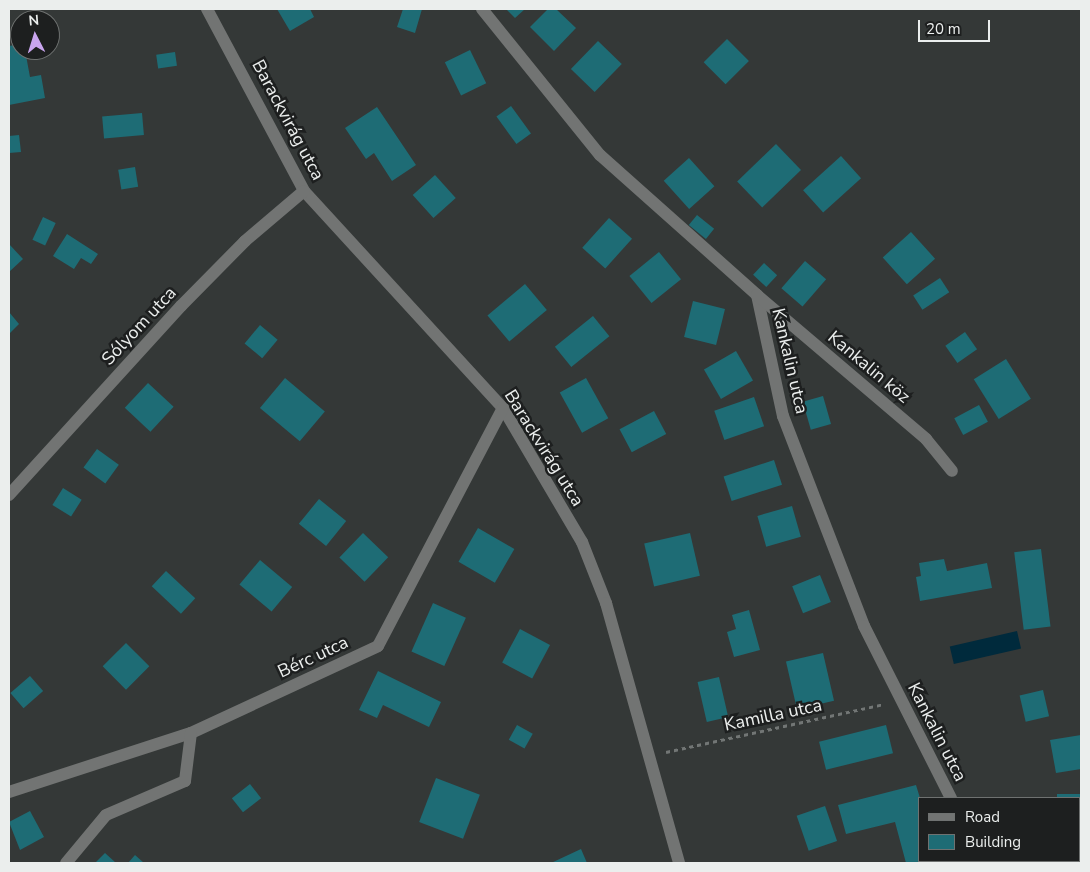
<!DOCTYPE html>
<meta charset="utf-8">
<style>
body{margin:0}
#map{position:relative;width:1090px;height:872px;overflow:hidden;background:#343837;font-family:"Nunito Sans",sans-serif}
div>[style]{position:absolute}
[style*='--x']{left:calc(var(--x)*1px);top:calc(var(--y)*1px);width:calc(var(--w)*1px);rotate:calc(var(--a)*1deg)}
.water>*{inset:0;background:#002a3c;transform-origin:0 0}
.building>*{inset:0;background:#1e6c75;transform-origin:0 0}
.path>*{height:3px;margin-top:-1.5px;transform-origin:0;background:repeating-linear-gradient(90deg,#727675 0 4px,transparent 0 8px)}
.minor>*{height:12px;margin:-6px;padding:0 6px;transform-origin:6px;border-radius:6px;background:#727473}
span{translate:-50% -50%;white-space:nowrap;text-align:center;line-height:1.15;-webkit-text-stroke:5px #1d1f1f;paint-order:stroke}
.street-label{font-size:18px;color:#ebeeed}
.frame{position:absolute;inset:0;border:10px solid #ebeeed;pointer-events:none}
.legend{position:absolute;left:918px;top:797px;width:162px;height:65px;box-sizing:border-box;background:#1d1f1f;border:1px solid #6f7271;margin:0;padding:6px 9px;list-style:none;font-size:15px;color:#ebeeed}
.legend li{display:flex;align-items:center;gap:10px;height:25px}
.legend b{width:25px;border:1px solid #6f7271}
.north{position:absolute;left:10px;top:10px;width:50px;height:50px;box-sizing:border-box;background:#1d1f1f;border:1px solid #6f7271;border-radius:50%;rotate:355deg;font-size:14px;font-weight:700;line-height:20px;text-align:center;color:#ebeeed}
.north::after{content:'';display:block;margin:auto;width:18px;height:22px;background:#c9a5ee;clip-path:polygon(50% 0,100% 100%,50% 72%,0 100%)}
.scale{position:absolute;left:918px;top:20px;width:72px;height:22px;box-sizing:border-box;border:2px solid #ebeeed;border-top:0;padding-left:6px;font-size:15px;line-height:18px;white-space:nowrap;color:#ebeeed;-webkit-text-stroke:4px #1d1f1f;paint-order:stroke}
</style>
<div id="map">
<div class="water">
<i style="left:1017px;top:631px;width:18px;height:69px;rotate:77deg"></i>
</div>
<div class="building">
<i style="clip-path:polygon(277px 9px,310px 9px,314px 17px,290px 31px)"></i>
<i style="clip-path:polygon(403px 9px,422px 9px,415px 33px,397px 27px)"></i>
<i style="clip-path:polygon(506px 9px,525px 9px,515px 18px)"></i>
<i style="clip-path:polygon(548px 9px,556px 9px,576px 28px,554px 51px,530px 27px)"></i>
<i style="left:727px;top:39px;width:31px;height:33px;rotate:45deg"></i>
<i style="left:598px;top:41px;width:33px;height:39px;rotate:44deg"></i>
<i style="clip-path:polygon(20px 44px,20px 50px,25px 50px,30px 77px,41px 75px,45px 98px,9px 105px,9px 46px)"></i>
<i style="left:470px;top:50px;width:37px;height:28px;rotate:64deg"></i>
<i style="left:175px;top:52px;width:14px;height:19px;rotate:82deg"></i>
<i style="left:511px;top:106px;width:34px;height:18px;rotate:54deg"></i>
<i style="clip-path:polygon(377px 107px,416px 165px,392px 181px,374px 153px,366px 159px,345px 128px)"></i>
<i style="left:142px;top:113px;width:22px;height:40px;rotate:85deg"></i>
<i style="clip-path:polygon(19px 135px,21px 152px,9px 153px,9px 136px)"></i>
<i style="left:776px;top:144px;width:36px;height:54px;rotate:46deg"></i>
<i style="left:841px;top:156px;width:30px;height:51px;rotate:48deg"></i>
<i style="left:689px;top:158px;width:38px;height:34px;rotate:48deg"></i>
<i style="left:135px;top:167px;width:20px;height:17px;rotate:81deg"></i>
<i style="left:435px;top:175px;width:31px;height:30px;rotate:48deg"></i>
<i style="left:697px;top:215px;width:22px;height:13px;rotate:39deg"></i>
<i style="left:43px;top:217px;width:14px;height:25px;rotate:25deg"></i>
<i style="left:609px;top:218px;width:31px;height:40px;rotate:42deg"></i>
<i style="left:911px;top:232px;width:36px;height:38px;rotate:48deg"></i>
<i style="clip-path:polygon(67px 234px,98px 254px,91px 264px,81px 258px,74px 269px,53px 256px)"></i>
<i style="clip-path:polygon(9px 244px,23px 259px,9px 272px)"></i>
<i style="left:659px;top:252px;width:35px;height:38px;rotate:51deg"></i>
<i style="left:805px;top:261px;width:28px;height:36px;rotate:41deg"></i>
<i style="left:764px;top:263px;width:18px;height:16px;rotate:43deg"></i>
<i style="left:940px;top:278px;width:17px;height:32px;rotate:57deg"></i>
<i style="left:525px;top:284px;width:34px;height:49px;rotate:50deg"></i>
<i style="left:693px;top:301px;width:33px;height:37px;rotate:14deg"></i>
<i style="clip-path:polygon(9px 312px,19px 324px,9px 334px)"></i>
<i style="left:593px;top:316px;width:26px;height:49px;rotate:51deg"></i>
<i style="left:260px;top:325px;width:23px;height:24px;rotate:40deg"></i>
<i style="left:965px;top:332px;width:21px;height:24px;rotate:55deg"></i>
<i style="left:736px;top:351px;width:34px;height:37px;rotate:60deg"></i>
<i style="left:1006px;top:359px;width:47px;height:38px;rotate:58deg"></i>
<i style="left:285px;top:378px;width:52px;height:39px;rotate:40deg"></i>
<i style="left:586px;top:378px;width:46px;height:30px;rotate:61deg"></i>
<i style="left:148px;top:383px;width:35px;height:34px;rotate:43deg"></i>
<i style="left:823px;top:396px;width:29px;height:21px;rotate:74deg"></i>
<i style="left:754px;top:397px;width:31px;height:42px;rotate:71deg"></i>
<i style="left:979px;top:405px;width:19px;height:28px;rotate:62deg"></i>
<i style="left:654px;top:411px;width:26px;height:39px;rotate:62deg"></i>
<i style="left:97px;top:449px;width:27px;height:23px;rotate:36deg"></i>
<i style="left:774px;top:460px;width:26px;height:53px;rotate:72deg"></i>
<i style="left:63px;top:488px;width:22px;height:20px;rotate:32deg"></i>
<i style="left:319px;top:499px;width:35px;height:32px;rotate:39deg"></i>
<i style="left:792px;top:506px;width:32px;height:36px;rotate:74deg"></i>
<i style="left:478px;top:528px;width:42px;height:39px;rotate:30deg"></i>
<i style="left:363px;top:533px;width:35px;height:34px;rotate:44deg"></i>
<i style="left:690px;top:533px;width:44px;height:47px;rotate:77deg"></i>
<i style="left:1041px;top:549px;width:78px;height:27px;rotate:83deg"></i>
<i style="clip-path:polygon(944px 559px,947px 571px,987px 563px,992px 588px,920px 601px,916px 577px,921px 576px,919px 563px)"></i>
<i style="left:260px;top:560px;width:42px;height:32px;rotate:40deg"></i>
<i style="left:166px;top:571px;width:40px;height:21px;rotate:43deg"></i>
<i style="left:820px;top:575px;width:29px;height:30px;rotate:68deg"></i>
<i style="left:433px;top:603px;width:36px;height:53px;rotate:24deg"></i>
<i style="clip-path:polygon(749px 610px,760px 650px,734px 657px,727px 632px,736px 629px,732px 615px)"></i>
<i style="left:520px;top:629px;width:34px;height:38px;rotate:28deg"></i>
<i style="left:126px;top:643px;width:33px;height:33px;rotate:45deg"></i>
<i style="left:823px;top:653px;width:49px;height:38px;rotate:77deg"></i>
<i style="clip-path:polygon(378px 671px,441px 702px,429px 727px,383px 705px,377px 718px,359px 710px)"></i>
<i style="left:30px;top:676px;width:20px;height:26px;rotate:49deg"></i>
<i style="left:719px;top:677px;width:41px;height:22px;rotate:77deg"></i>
<i style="left:1043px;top:690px;width:27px;height:24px;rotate:77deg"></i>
<i style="left:517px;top:725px;width:18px;height:17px;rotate:29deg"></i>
<i style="left:886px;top:725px;width:29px;height:69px;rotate:76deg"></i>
<i style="clip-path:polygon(1081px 735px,1081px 769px,1056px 773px,1050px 740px)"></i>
<i style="left:436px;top:778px;width:47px;height:47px;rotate:21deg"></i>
<i style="left:250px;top:784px;width:18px;height:23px;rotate:52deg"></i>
<i style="clip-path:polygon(916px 785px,920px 798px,919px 861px,937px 863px,906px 863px,895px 822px,846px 834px,838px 805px)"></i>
<i style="clip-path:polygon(1057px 794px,1081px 794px,1081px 827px,1079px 798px,1057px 798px)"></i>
<i style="left:825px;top:806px;width:37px;height:30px;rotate:71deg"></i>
<i style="clip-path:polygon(30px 811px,44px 837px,20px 850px,9px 822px)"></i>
<i style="clip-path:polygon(581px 849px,587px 863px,551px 863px)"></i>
<i style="clip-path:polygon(105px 853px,116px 863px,95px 863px)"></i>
<i style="clip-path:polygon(135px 855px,144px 863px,128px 863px)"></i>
</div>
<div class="path">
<i style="--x:666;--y:752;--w:224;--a:-12.4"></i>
</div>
<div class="minor">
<i style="--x:207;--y:9;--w:206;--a:61.9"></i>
<i style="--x:304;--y:191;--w:294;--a:47.5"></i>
<i style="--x:503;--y:408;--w:156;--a:59.5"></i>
<i style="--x:582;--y:542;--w:66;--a:68.5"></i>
<i style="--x:606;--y:603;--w:270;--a:74.3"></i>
<i style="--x:482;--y:9;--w:188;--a:51.1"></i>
<i style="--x:600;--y:155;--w:210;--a:41.7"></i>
<i style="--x:757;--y:295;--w:124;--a:77.9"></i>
<i style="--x:783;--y:416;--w:225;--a:68.9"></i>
<i style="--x:864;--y:626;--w:193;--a:63.2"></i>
<i style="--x:757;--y:295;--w:222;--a:40.4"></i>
<i style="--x:926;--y:439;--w:41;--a:50.9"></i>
<i style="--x:9;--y:495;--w:256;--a:-47.7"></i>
<i style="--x:181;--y:306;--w:91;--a:-45.4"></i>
<i style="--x:245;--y:241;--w:77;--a:-40.3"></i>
<i style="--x:9;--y:792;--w:191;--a:-18"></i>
<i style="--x:191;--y:733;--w:206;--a:-24.9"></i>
<i style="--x:378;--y:646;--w:269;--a:-62.3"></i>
<i style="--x:983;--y:861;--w:2;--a:63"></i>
<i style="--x:66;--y:863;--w:62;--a:-50.2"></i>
<i style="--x:106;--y:815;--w:86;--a:-23.3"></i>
<i style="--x:185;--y:781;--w:48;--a:-82.9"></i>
</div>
<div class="street-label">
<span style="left:288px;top:120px;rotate:62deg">Barackvirág utca</span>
<span style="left:139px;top:326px;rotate:-47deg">Sólyom utca</span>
<span style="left:790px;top:361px;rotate:77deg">Kankalin utca</span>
<span style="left:869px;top:367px;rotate:40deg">Kankalin köz</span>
<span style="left:544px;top:448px;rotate:58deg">Barackvirág utca</span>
<span style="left:313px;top:657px;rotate:-25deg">Bérc utca</span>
<span style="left:773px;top:715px;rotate:-12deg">Kamilla utca</span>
<span style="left:937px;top:732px;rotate:63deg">Kankalin utca</span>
</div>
<div class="frame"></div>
<ul class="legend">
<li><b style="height:6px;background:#727473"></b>Road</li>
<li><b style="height:14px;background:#1e6c75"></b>Building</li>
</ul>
<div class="north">N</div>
<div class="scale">20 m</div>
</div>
